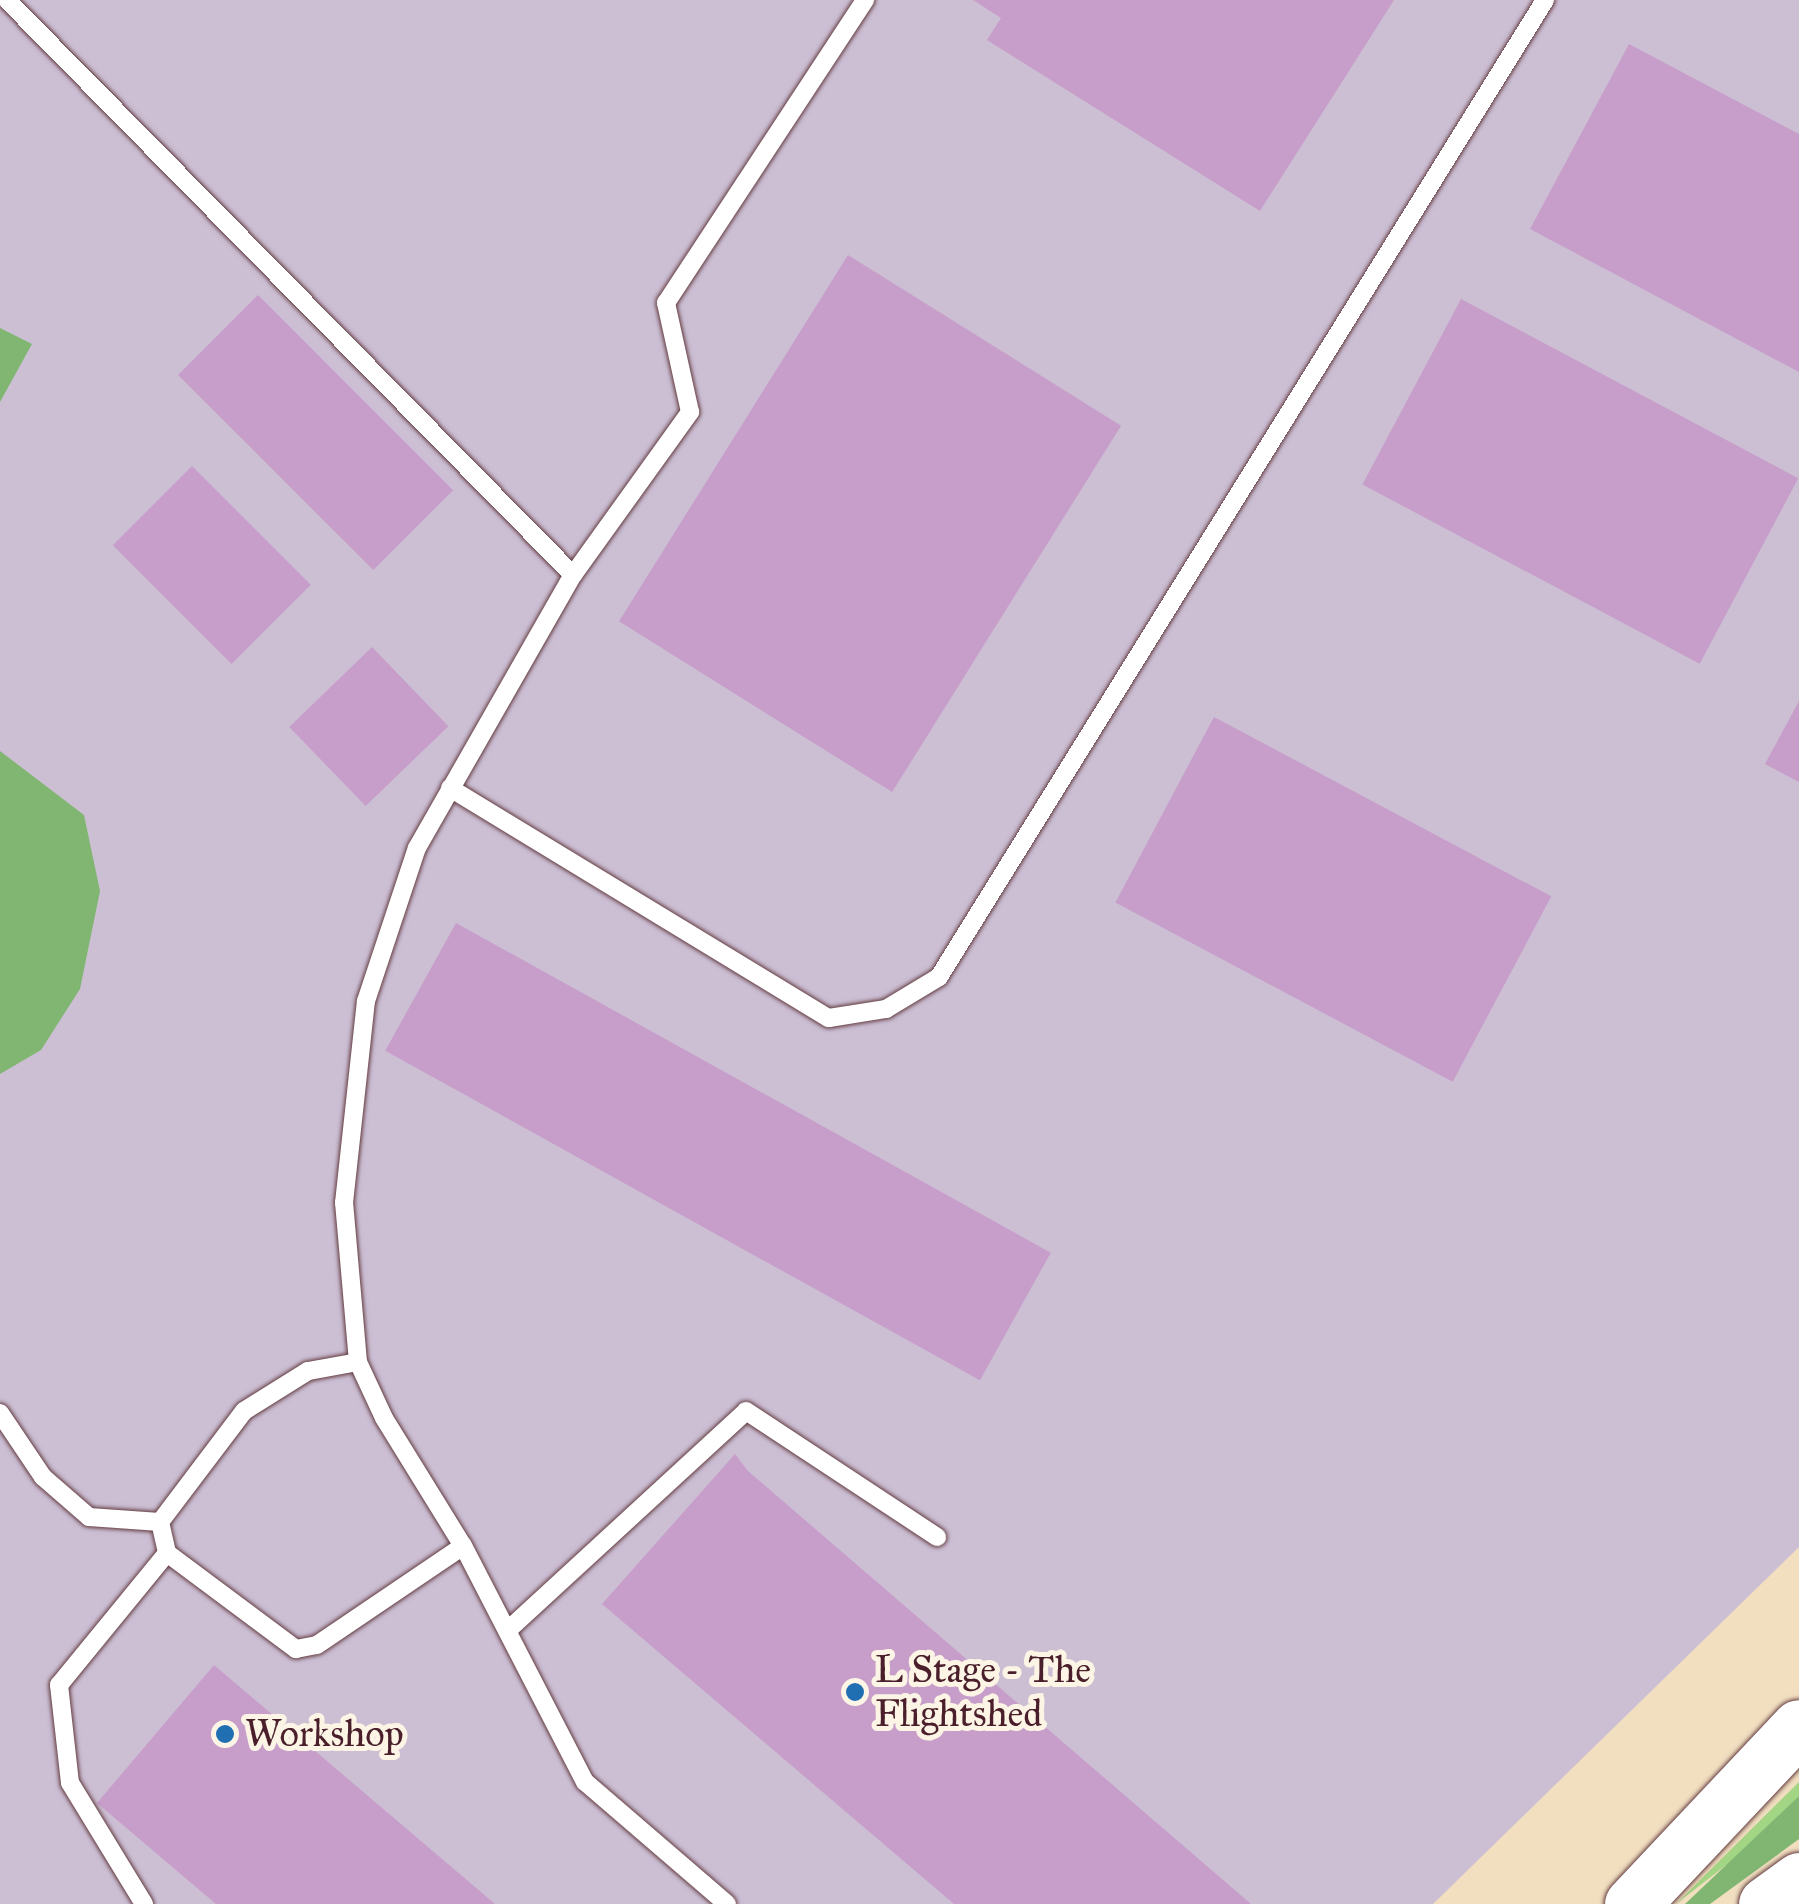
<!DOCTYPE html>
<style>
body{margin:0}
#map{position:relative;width:1799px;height:1904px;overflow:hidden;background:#f2dfc0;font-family:"IM FELL Great Primer",serif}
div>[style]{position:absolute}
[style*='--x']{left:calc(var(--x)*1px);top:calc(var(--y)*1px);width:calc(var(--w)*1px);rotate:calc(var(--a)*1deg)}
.industrial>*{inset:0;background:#ccbfd4}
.green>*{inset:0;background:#a2d584}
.forest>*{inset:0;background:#81b672}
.building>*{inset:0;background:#c79dca;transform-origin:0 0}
.roads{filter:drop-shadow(0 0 2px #633c41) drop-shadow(0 0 2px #633c41)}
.lane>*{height:18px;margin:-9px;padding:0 9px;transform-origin:9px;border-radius:9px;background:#fff}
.highway>*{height:55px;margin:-27.5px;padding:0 27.5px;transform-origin:27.5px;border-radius:27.5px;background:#fff}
.dots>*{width:28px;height:28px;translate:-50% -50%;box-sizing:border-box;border:5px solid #fcf5e5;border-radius:50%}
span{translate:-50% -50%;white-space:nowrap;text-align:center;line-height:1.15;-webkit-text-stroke:10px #fcf5e5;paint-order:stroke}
.poi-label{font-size:38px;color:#4a1f2b}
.left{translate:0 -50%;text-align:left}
</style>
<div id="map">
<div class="industrial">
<i style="clip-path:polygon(0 0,1799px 0,1799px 1547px,1433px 1904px,0 1904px)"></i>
</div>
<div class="green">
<i style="clip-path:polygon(1799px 1782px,1799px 1796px,1752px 1845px,1676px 1904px)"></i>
</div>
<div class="forest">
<i style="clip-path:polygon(0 328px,32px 344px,0 402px)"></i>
<i style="clip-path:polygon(0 751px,84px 815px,100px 891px,80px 989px,41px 1050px,0 1074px)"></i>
<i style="clip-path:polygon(1799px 1796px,1799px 1839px,1710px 1904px,1685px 1904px)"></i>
</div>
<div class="building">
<i style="clip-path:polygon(973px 0,1394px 0,1260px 211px,987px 40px,1001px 18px)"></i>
<i style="clip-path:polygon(1629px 44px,1799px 134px,1799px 372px,1530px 229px)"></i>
<i style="left:848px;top:255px;width:322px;height:432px;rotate:32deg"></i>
<i style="left:258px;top:295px;width:276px;height:113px;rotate:45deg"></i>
<i style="left:1461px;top:299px;width:382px;height:210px;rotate:28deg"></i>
<i style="left:192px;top:466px;width:168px;height:112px;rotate:45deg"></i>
<i style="left:372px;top:647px;width:110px;height:115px;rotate:46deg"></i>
<i style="clip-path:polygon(1799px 701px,1799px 782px,1765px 764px)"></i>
<i style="left:1214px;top:717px;width:382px;height:210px;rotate:28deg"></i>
<i style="left:456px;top:923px;width:680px;height:146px;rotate:29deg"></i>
<i style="clip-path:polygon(735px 1454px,748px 1471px,1251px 1904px,954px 1904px,602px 1604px)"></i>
<i style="clip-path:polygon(214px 1665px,495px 1904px,216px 1904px,97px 1803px)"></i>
</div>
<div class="roads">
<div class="lane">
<i style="--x:7;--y:0;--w:807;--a:45.45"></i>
<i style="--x:450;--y:788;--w:443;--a:31.3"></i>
<i style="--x:829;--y:1018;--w:58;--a:-9"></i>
<i style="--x:886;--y:1009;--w:62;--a:-31.1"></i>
<i style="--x:939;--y:977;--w:1150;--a:-58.19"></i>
<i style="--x:358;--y:1362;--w:51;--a:169.8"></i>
<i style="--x:308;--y:1371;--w:75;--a:148"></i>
<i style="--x:244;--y:1411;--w:139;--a:127.1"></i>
<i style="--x:160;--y:1522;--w:32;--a:77"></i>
<i style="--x:167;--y:1553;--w:161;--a:36.7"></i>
<i style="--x:296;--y:1649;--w:21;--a:-11"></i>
<i style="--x:317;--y:1645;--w:176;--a:-34.1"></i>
<i style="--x:0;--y:1413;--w:77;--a:56.1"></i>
<i style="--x:43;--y:1477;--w:61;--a:41"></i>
<i style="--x:89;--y:1517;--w:71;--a:4"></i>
<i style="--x:508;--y:1630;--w:323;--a:-42.6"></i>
<i style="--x:746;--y:1411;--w:229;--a:33.4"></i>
<i style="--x:144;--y:1904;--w:142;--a:-121.4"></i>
<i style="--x:70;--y:1783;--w:99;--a:-96.4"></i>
<i style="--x:59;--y:1685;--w:171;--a:-50.7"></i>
<i style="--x:727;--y:1904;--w:187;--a:-139.3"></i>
<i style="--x:585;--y:1782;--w:266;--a:-117.3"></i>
<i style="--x:463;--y:1546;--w:150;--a:-121.7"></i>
<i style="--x:384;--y:1418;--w:62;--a:-114.9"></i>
<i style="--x:358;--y:1362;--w:160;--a:-95"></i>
<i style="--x:344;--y:1203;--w:203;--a:-83.8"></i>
<i style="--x:366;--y:1001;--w:161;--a:-71.6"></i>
<i style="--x:417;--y:848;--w:314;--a:-60.3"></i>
<i style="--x:573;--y:575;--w:201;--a:-54.3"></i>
<i style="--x:690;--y:412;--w:112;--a:-102.4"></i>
<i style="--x:666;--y:303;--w:363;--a:-56.7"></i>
</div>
<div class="highway">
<i style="--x:1632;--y:1904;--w:243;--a:-46.7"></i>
<i style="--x:1766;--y:1904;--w:41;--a:-36"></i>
</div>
</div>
<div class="dots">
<i style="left:855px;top:1692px;background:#1f6fb2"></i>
<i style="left:225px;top:1734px;background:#1f6fb2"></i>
</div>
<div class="poi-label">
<span class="left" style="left:875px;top:1692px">L Stage - The<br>Flightshed</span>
<span class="left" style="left:245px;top:1734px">Workshop</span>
</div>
</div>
